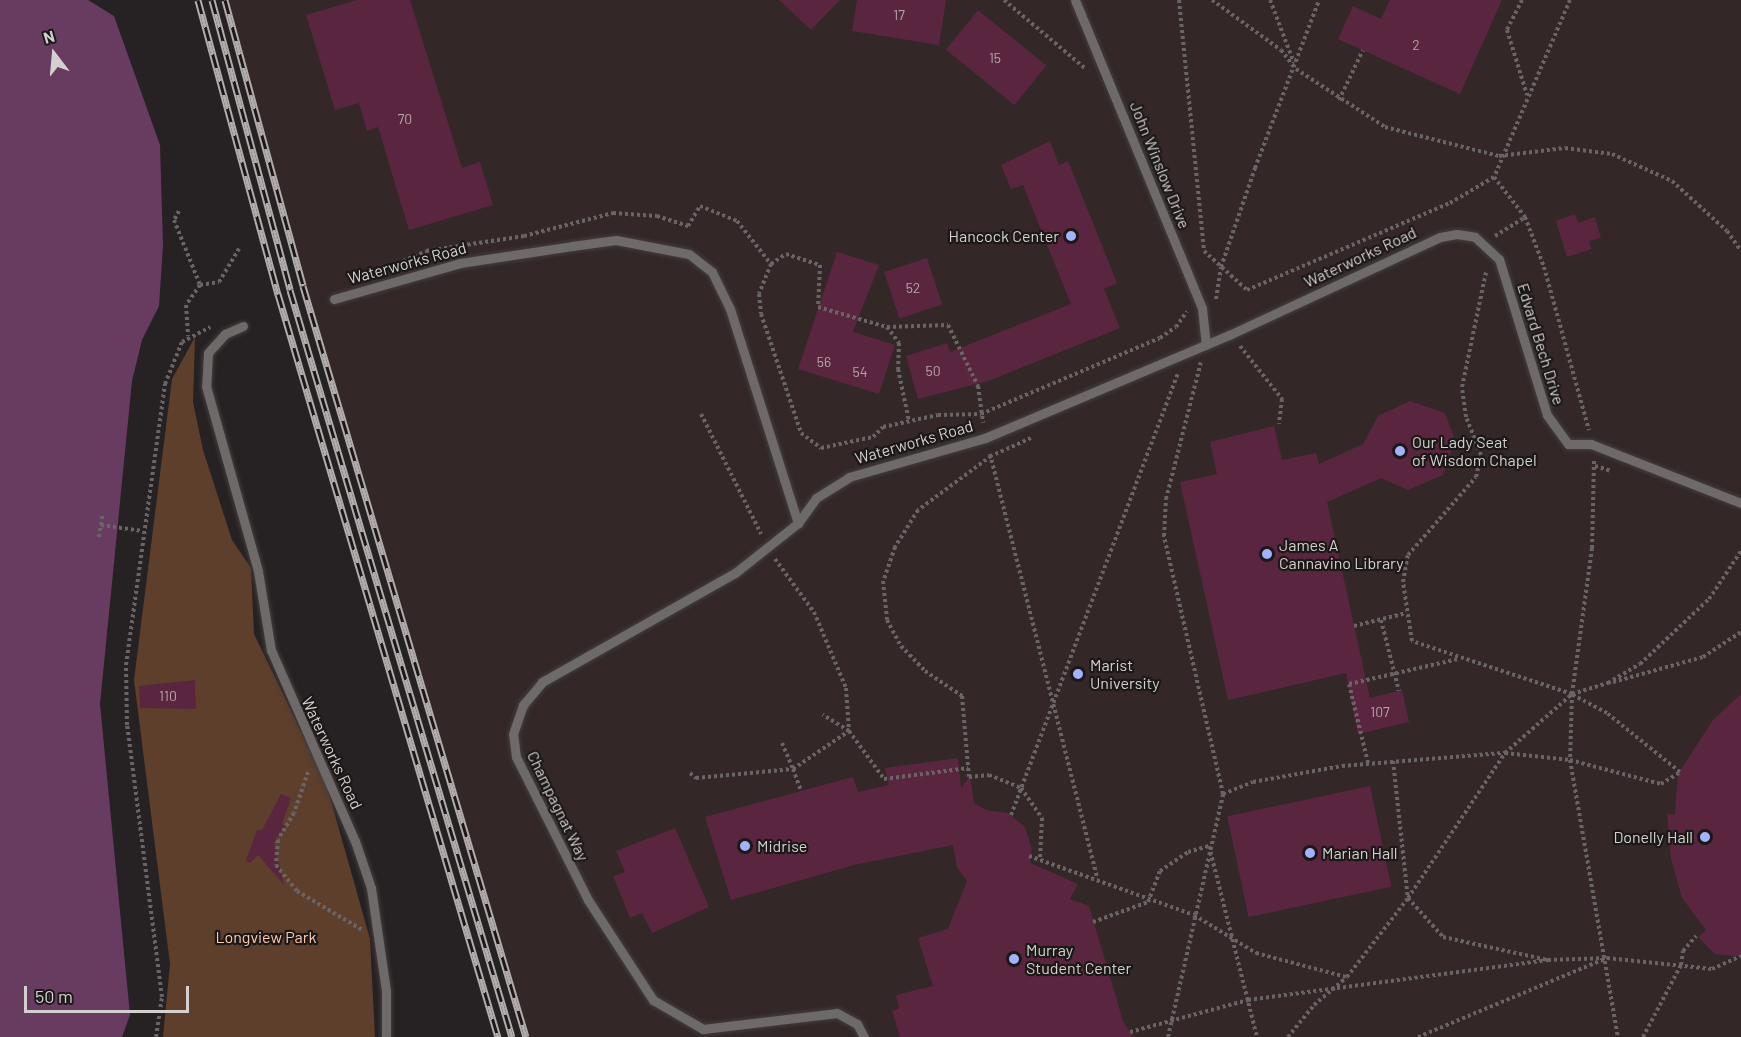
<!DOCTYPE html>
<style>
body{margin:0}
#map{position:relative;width:1741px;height:1037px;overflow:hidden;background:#262122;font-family:Barlow,sans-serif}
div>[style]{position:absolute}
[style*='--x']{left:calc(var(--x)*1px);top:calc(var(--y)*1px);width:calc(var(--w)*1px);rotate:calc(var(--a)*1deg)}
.built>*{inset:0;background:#332728}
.green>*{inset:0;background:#5e3f2c}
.water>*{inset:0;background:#683b60}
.building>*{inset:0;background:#5a263f;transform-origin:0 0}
.path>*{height:4px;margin-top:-2px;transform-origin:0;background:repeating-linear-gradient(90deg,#696465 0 3px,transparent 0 6px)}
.roads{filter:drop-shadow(0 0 2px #423e3e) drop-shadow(0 0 2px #423e3e)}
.service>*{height:9px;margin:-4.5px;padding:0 4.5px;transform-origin:4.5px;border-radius:4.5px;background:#6f6a6a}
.rail>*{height:7px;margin-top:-3.5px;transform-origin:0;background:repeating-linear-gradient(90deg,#1d1818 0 14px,#b1adad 0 28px);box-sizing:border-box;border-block:2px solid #b1adad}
.dots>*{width:16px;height:16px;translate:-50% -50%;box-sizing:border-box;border:3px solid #1d1818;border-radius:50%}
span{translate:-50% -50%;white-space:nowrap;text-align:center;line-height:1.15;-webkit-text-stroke:4.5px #1d1818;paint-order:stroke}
.number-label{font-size:14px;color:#b5a6ac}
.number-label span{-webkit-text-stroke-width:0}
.street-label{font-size:16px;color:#d3d0d0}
.poi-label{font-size:16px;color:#d3d0d0}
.right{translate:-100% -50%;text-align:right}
.left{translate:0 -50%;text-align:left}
.park-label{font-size:16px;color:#fbcaae}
.north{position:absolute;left:24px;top:24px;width:60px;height:60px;-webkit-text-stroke:4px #1d1818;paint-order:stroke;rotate:344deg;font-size:16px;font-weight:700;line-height:24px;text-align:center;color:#d3d0d0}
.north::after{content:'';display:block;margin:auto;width:21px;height:27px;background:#d3d0d0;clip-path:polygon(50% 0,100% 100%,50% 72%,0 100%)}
.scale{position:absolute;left:24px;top:986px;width:165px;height:27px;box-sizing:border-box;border:3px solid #d3d0d0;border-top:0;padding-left:8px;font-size:18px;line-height:21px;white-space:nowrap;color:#d3d0d0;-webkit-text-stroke:4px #1d1818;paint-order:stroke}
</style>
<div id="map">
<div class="built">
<i style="clip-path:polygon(224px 0,1741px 0,1741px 1037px,522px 1037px,260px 146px)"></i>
</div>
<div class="green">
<i style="clip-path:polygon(195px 337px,193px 402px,203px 450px,232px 540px,251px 568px,254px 634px,326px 783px,370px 939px,375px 1037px,163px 1037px,170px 964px,134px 680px,172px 379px)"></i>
</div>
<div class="water">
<i style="clip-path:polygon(0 0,88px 0,114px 16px,160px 145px,163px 245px,159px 306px,142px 340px,132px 381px,100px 704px,130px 1015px,122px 1037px,0 1037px)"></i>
</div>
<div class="building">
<i style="clip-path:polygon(357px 0,410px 0,462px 168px,480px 162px,493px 205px,409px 230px,378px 127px,367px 131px,359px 103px,335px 110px,306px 15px)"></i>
<i style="clip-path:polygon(779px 0,840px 0,811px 30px)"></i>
<i style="clip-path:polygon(857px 0,946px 0,939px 45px,852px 31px)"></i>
<i style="clip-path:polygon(1390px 0,1502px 0,1460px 94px,1338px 39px,1353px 6px,1381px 19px)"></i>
<i style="left:978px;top:10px;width:88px;height:51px;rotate:39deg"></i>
<i style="clip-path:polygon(1050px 141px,1059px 165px,1068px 161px,1117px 283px,1104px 289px,1120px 328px,988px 381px,918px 399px,906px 356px,947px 343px,950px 352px,1071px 304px,1023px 185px,1011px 189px,1001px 165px)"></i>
<i style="clip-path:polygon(1575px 214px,1578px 223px,1595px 217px,1601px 238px,1589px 241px,1591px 249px,1567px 257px,1556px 221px)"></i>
<i style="clip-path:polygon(837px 252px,879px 265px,853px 332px,895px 345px,879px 394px,798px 369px)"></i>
<i style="left:927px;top:258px;width:49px;height:45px;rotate:72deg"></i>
<i style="clip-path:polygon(1410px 401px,1445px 413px,1455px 440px,1443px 475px,1408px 490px,1381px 478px,1327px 502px,1370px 698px,1402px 690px,1409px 722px,1358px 734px,1346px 673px,1228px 700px,1180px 482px,1217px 474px,1210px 442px,1274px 426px,1282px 460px,1316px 453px,1319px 464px,1363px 444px,1378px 416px)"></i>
<i style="clip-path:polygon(195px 680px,196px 709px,140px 708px,139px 686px)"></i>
<i style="clip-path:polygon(1741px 694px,1741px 957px,1715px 954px,1698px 937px,1706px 930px,1682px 898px,1671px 859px,1667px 814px,1675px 814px,1678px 774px,1713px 720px)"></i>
<i style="clip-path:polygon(958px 758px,961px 788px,970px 776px,974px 803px,986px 810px,1008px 813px,1025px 827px,1032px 849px,1030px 863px,1078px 884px,1070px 899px,1089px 906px,1123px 1021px,1133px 1037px,900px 1037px,892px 1011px,899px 1008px,896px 995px,933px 986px,918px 938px,948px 929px,967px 881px,957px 867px,953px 845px,854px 865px,731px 900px,705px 817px,853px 777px,858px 792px,889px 785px,885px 768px)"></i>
<i style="left:1370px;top:786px;width:103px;height:146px;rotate:78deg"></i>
<i style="clip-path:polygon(281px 794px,291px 798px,282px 824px,285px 826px,274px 843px,284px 885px,258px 855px,250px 863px,246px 860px,257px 830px,262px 830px)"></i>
<i style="clip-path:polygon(675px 828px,709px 907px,652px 933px,642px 913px,630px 918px,613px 876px,625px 872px,616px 851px)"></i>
</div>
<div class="path">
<i style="--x:1004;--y:0;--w:107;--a:40.1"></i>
<i style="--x:1179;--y:0;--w:252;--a:84.3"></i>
<i style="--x:1204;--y:251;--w:58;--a:42.2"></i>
<i style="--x:1247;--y:290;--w:221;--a:-23.2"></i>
<i style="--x:1450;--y:203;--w:51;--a:-30.6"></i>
<i style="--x:1212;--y:0;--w:85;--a:35.9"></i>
<i style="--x:1281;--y:50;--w:24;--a:52"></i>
<i style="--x:1296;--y:69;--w:106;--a:33.1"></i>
<i style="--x:1385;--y:127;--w:118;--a:14.3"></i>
<i style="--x:1499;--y:156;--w:66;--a:-6.9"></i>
<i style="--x:1565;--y:148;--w:47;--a:7.3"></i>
<i style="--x:1612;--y:154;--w:66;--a:24.2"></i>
<i style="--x:1672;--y:181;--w:74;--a:42.3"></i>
<i style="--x:1727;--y:231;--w:24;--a:55"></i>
<i style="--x:1270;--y:0;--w:67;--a:69.1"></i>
<i style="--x:1522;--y:0;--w:34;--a:117"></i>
<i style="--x:1507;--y:30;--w:68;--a:72.9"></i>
<i style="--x:1570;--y:0;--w:193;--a:113.2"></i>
<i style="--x:1494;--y:177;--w:51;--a:52.2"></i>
<i style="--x:1525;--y:217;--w:53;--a:69.2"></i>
<i style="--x:1544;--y:267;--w:169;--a:74.6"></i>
<i style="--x:1339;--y:100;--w:55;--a:-64.4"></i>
<i style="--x:179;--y:211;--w:10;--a:119"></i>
<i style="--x:174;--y:220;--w:70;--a:68.2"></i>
<i style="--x:200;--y:285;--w:24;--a:125"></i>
<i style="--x:186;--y:305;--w:31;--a:86"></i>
<i style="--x:1495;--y:236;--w:36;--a:-32"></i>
<i style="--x:403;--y:261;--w:25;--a:-23"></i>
<i style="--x:426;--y:251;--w:99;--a:-8.7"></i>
<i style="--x:524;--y:236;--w:92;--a:-14.5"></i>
<i style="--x:613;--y:213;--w:44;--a:3.9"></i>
<i style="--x:657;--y:216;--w:33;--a:18"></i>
<i style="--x:688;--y:226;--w:23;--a:-59"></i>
<i style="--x:700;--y:206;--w:40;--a:22"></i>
<i style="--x:737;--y:221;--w:55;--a:51.7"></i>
<i style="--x:771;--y:264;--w:32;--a:112"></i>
<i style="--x:759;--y:294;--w:20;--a:84"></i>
<i style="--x:761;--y:314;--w:126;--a:71.4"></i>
<i style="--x:801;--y:433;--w:25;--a:37"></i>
<i style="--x:821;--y:448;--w:53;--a:-11.9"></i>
<i style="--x:873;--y:437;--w:14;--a:-45"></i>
<i style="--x:883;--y:427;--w:56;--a:-12.3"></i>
<i style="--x:938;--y:415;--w:43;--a:-1.3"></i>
<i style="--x:981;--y:414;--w:194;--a:-23"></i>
<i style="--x:1160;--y:338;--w:19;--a:-35"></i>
<i style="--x:1176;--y:327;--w:19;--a:-55"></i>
<i style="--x:771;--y:264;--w:18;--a:-34"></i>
<i style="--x:786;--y:254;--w:36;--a:18"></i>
<i style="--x:820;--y:265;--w:42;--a:92.7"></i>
<i style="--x:818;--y:307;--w:72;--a:16.2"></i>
<i style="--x:887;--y:327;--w:20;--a:53"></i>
<i style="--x:899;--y:343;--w:26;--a:92"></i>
<i style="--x:898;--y:369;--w:53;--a:78.1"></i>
<i style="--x:200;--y:285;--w:19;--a:-9"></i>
<i style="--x:219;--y:282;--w:39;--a:-59"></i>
<i style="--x:1216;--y:299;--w:32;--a:-81"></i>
<i style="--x:1221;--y:267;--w:105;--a:-71"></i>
<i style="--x:1255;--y:168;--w:180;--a:-69.1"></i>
<i style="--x:887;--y:327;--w:61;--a:-1.9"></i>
<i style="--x:948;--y:325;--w:68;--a:63.8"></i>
<i style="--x:978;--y:386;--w:37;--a:82"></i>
<i style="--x:1240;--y:346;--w:68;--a:51.6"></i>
<i style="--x:1282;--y:399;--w:25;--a:97"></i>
<i style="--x:701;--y:414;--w:134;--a:63.4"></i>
<i style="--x:1031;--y:438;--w:44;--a:155.8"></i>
<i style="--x:991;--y:456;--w:91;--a:143.5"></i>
<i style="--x:918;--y:510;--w:44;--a:121.9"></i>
<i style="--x:895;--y:547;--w:36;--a:109"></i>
<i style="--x:883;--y:581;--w:39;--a:84"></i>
<i style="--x:887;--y:620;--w:30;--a:62"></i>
<i style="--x:901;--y:646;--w:35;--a:46"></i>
<i style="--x:925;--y:671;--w:45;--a:34"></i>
<i style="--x:962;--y:696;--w:81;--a:85.1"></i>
<i style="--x:969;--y:777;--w:20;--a:-6"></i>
<i style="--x:989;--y:775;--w:35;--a:22"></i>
<i style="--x:1021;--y:788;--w:37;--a:55"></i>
<i style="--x:1042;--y:818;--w:41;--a:92.8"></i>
<i style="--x:990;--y:454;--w:437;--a:75.8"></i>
<i style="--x:1594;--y:461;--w:87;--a:91.3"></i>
<i style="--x:1592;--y:548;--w:147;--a:97.8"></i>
<i style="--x:1572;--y:694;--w:66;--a:91.7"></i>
<i style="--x:1570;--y:760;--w:281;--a:80.2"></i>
<i style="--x:1595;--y:466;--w:17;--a:17"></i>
<i style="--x:101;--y:525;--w:42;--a:8.1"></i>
<i style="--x:99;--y:537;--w:24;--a:-81"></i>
<i style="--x:775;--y:559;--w:66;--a:53.7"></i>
<i style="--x:814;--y:612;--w:82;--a:67.2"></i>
<i style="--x:846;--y:688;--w:43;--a:86"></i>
<i style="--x:849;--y:731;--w:59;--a:53.9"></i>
<i style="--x:884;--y:779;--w:85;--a:-7.5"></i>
<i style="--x:1381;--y:620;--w:73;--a:75.8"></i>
<i style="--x:1354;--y:626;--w:54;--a:-14"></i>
<i style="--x:1613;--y:682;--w:93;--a:-15.5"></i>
<i style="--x:1703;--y:657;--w:45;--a:-33.3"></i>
<i style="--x:782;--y:743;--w:28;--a:67"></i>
<i style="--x:793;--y:769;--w:68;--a:-34.2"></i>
<i style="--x:849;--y:731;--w:31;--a:-148"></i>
<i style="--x:1393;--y:761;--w:138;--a:83.8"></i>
<i style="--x:1408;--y:898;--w:52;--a:48.1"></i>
<i style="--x:1443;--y:937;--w:107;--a:12.4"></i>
<i style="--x:1548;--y:960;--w:59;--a:-1.9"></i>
<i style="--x:1368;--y:763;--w:81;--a:-103.5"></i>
<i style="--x:1349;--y:684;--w:112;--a:-12.9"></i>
<i style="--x:308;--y:772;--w:43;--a:108.9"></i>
<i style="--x:294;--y:813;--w:31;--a:121"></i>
<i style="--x:278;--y:840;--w:25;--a:95"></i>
<i style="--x:276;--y:865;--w:33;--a:51"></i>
<i style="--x:297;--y:891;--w:78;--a:30.8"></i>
<i style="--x:690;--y:773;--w:8;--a:40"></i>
<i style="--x:696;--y:778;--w:97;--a:-5.3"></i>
<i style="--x:793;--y:769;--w:23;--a:70"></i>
<i style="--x:1223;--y:794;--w:32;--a:-22"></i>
<i style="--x:1253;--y:782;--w:90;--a:-10.2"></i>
<i style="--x:1342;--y:766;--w:164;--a:-4.6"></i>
<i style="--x:1505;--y:753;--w:65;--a:6.1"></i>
<i style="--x:1570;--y:760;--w:94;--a:14.8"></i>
<i style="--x:1661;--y:784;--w:22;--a:-32"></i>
<i style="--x:1680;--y:772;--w:94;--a:-141.1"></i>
<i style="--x:1607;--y:713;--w:40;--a:-152"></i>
<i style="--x:1572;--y:694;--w:169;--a:-161.7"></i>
<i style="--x:1412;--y:641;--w:60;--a:-98.7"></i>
<i style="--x:1403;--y:582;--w:27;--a:-80"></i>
<i style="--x:1408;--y:555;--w:103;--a:-48.9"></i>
<i style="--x:1476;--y:477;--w:23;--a:-77"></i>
<i style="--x:1481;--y:455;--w:41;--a:-111.5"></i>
<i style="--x:1466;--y:417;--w:30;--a:-98"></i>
<i style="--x:1462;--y:387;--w:117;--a:-78.2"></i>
<i style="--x:1011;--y:815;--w:472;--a:-69.3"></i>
<i style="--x:1029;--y:856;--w:175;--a:19.7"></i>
<i style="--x:1194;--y:915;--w:73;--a:31.5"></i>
<i style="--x:1256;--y:953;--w:93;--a:14.9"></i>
<i style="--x:1093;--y:922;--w:59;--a:-20"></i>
<i style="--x:1148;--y:902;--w:33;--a:-69"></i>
<i style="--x:1160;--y:871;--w:34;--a:-34"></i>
<i style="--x:1188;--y:852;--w:22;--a:-16"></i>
<i style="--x:1209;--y:846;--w:197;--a:75.9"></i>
<i style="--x:1130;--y:1032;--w:122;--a:-15.2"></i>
<i style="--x:1248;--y:1000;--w:303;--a:-7.6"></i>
<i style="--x:156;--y:1037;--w:40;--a:-81.5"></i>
<i style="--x:162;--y:997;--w:274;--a:-97.3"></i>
<i style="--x:127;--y:725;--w:60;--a:-91"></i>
<i style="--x:126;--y:665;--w:284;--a:-82.1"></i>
<i style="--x:165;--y:384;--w:45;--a:-68"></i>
<i style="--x:182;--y:342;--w:32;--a:-28"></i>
<i style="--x:1168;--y:1037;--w:249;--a:-77.2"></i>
<i style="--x:1223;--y:794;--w:265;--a:-102.9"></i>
<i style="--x:1164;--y:536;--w:37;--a:-87"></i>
<i style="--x:1166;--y:499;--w:141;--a:-75.7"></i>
<i style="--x:1288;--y:1037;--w:41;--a:-50.9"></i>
<i style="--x:1314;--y:1005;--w:43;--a:-40.3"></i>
<i style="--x:1347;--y:977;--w:100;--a:-52.3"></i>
<i style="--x:1408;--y:898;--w:174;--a:-56.2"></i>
<i style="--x:1505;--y:753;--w:89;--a:-41.4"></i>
<i style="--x:1572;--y:694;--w:38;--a:-17"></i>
<i style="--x:1608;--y:683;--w:37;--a:-31"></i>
<i style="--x:1640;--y:664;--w:95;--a:-43.3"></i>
<i style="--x:1709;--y:599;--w:58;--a:-56.3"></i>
<i style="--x:1418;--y:1037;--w:205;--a:-22.7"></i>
<i style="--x:1607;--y:958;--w:106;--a:6"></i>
<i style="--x:1712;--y:969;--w:32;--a:-24"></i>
<i style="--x:1643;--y:1037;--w:81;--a:-62.2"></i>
<i style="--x:1681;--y:965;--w:14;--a:-82"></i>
<i style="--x:1683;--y:951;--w:20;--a:-49"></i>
</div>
<div class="roads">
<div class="service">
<i style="--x:1075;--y:0;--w:333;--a:67.6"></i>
<i style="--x:1202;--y:308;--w:37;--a:84"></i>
<i style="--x:334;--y:299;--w:131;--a:-15.9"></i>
<i style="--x:460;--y:263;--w:113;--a:-8.6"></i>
<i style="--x:572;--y:246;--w:44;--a:-7.8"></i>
<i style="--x:616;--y:240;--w:74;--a:10.9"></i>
<i style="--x:689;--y:254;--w:29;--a:38"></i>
<i style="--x:712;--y:272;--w:41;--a:64.1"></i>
<i style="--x:730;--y:309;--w:225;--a:72.4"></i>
<i style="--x:243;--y:326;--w:20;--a:156"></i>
<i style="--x:225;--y:334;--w:25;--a:132"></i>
<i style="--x:208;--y:353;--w:33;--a:93"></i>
<i style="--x:206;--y:386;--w:192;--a:74.3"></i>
<i style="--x:258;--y:571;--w:80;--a:80.7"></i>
<i style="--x:271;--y:650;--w:209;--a:66.3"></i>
<i style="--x:355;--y:841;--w:50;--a:71.2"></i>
<i style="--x:371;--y:888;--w:104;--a:81.7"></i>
<i style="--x:386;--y:991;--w:46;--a:90"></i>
<i style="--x:864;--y:1037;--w:15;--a:-118"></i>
<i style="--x:857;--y:1024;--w:23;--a:-151"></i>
<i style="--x:837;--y:1013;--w:135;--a:173.2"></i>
<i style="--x:703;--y:1029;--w:58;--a:-149.9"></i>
<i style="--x:653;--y:1000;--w:119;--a:-123"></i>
<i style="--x:588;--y:900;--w:160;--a:-116.7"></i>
<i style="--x:516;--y:757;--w:23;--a:-97"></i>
<i style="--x:513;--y:734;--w:31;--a:-71"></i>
<i style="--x:523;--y:705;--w:30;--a:-50"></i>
<i style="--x:542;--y:682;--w:222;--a:-29.5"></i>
<i style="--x:735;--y:573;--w:80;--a:-38.4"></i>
<i style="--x:798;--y:523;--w:31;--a:-54"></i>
<i style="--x:816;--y:498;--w:39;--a:-32"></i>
<i style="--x:849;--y:477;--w:141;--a:-16"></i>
<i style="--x:985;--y:438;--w:265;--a:-22.9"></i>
<i style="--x:1229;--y:335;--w:233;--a:-24.9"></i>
<i style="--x:1440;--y:237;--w:17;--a:-10"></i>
<i style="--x:1457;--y:234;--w:18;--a:9"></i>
<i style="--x:1475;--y:237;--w:33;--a:43"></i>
<i style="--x:1499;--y:259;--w:163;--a:72.9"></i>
<i style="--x:1547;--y:415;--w:36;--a:54"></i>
<i style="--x:1568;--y:444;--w:23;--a:0"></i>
<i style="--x:1591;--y:444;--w:161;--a:21.5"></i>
</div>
</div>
<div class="rail">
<i style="--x:198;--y:0;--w:305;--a:74.8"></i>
<i style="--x:278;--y:294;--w:775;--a:73.51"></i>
<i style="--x:212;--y:0;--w:300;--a:74.9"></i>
<i style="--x:290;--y:290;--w:779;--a:73.45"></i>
<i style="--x:225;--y:0;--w:296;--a:74.7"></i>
<i style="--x:303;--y:286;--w:783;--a:73.46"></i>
</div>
<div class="dots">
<i style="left:1071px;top:236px;background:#a2b2fd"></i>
<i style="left:1400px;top:451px;background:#a2b2fd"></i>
<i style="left:1267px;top:554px;background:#a2b2fd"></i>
<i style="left:1078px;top:674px;background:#a2b2fd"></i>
<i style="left:1705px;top:837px;background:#a2b2fd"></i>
<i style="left:745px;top:846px;background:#a2b2fd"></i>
<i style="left:1310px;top:853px;background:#a2b2fd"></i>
<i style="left:1014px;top:959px;background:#a2b2fd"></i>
</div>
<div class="number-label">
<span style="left:899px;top:15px">17</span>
<span style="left:1416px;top:45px">2</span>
<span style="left:995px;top:58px">15</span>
<span style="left:405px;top:119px">70</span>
<span style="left:913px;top:288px">52</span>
<span style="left:824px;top:362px">56</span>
<span style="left:933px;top:371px">50</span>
<span style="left:860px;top:372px">54</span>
<span style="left:168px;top:696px">110</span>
<span style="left:1380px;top:712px">107</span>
</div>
<div class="street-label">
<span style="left:1160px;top:165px;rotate:68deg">John Winslow Drive</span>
<span style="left:1360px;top:257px;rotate:-25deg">Waterworks Road</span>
<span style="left:407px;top:263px;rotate:-15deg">Waterworks Road</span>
<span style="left:1541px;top:344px;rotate:73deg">Edvard Bech Drive</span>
<span style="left:914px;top:442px;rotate:-16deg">Waterworks Road</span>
<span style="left:332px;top:753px;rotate:65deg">Waterworks Road</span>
<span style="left:558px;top:806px;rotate:64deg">Champagnat Way</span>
</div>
<div class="poi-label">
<span class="right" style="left:1059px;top:236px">Hancock Center</span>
<span class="left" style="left:1412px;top:451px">Our Lady Seat<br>of Wisdom Chapel</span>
<span class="left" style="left:1279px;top:554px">James A<br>Cannavino Library</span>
<span class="left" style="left:1090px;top:674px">Marist<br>University</span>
<span class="right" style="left:1693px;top:837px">Donelly Hall</span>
<span class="left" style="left:757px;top:846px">Midrise</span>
<span class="left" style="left:1322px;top:853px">Marian Hall</span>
<span class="left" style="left:1026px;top:959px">Murray<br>Student Center</span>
</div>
<div class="park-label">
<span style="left:266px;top:937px">Longview Park</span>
</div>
<div class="north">N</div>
<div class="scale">50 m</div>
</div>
